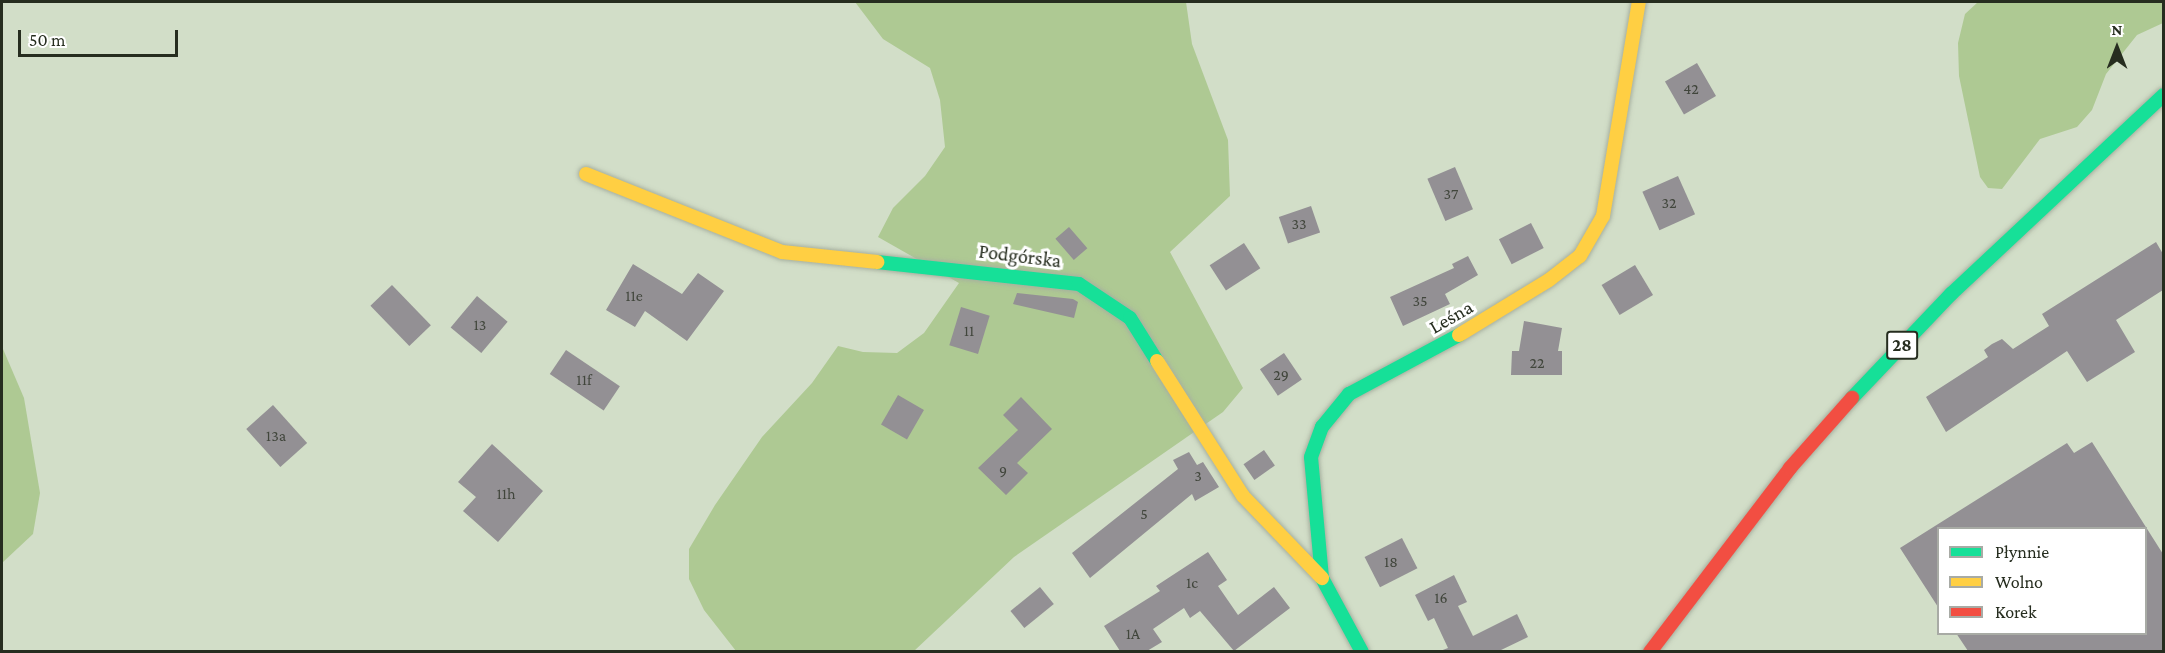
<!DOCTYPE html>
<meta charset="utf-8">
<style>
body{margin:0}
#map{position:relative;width:2165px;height:653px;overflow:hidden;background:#d2dec8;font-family:"Crimson Pro",serif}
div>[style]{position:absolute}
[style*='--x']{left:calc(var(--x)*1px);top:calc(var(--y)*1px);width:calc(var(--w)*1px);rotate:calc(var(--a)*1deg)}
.forest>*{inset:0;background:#aec993}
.building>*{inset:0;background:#939094;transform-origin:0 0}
.roads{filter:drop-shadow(0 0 2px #a7b09f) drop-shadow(0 0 2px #a7b09f)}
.fast>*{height:14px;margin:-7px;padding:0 7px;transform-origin:7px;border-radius:7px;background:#16e098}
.slow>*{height:14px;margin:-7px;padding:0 7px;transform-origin:7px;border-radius:7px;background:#ffcf43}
.jam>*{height:14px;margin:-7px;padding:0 7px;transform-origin:7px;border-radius:7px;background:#f24e42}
span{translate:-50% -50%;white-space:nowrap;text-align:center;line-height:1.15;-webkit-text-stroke:6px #fff;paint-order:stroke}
.number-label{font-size:16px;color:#41463c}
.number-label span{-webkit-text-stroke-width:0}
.shield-label span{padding:2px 4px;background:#fff;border:2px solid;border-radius:4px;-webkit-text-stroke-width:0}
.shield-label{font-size:18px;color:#262d1f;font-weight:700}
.street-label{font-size:20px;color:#262d1f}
.frame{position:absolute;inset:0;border:3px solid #262d1f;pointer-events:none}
.legend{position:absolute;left:1937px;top:527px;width:210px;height:108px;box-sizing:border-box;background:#fff;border:2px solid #a8aba5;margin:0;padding:8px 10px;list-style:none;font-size:18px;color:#262d1f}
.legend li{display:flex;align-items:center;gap:12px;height:30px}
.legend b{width:30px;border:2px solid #a8aba5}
.north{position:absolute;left:2087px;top:18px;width:60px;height:60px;-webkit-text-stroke:4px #fff;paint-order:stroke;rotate:0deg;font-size:16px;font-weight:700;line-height:24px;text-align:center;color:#262d1f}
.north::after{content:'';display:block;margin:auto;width:21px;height:27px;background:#262d1f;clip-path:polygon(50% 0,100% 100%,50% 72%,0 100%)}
.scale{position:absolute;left:18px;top:30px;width:160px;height:27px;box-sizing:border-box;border:3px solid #262d1f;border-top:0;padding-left:8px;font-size:18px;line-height:21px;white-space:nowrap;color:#262d1f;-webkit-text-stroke:4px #fff;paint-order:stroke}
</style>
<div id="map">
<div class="forest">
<i style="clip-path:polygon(855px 2px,1186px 2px,1192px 44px,1228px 140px,1230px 196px,1170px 252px,1243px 388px,1223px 412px,1014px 557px,914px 651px,736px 651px,704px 610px,689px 579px,689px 549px,715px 505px,762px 437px,812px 383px,838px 346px,863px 352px,897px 353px,924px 333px,959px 283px,878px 237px,893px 208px,925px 176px,945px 147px,940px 100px,930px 68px,883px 39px)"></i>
<i style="clip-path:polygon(1978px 2px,2163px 2px,2163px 23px,2137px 35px,2106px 74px,2092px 110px,2077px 127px,2040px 139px,2002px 189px,1988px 188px,1980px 177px,1959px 76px,1958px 43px,1965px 14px)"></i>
<i style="clip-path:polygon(3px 349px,24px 398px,40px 493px,33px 534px,2px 563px)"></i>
</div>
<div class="building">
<i style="left:1697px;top:63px;width:38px;height:37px;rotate:60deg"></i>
<i style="left:1455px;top:167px;width:46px;height:30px;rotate:67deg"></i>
<i style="left:1678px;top:176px;width:42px;height:39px;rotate:66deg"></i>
<i style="left:1311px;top:206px;width:28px;height:34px;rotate:71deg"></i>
<i style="left:1531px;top:223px;width:28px;height:36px;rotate:63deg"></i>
<i style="left:1069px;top:227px;width:28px;height:18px;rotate:49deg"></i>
<i style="clip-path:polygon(2156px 242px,2163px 254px,2163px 290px,2116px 320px,2135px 352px,2087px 382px,2067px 351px,1946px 432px,1926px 397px,1988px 357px,1984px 350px,1992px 344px,2002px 339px,2013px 349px,2049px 326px,2042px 314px)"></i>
<i style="left:1244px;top:243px;width:30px;height:41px;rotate:57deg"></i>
<i style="clip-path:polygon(1468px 256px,1478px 275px,1445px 294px,1450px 304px,1403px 326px,1390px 297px,1454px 268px,1452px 264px)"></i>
<i style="clip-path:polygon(633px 264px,682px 294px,698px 273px,724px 291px,687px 341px,645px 311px,635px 327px,606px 310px)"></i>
<i style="left:1635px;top:265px;width:35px;height:39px;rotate:59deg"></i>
<i style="left:392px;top:285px;width:56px;height:30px;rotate:46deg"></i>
<i style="clip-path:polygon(1017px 293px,1073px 299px,1078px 302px,1074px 318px,1013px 304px)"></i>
<i style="left:477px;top:296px;width:40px;height:41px;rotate:40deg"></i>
<i style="left:961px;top:307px;width:30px;height:40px;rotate:17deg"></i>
<i style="clip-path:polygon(1524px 321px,1562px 328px,1558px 351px,1562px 351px,1562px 375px,1511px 375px,1512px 351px,1519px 351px)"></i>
<i style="left:566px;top:350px;width:65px;height:29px;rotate:34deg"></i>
<i style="left:1284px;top:353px;width:32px;height:29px;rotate:56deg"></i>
<i style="left:898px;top:395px;width:30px;height:34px;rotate:30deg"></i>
<i style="clip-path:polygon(1021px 397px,1052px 429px,1017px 463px,1028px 473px,1006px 495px,978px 468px,1018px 430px,1003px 415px)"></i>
<i style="left:273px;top:405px;width:51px;height:36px;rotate:48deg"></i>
<i style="clip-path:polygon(2092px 442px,2163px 554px,2163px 651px,1968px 651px,1956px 633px,2145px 633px,2145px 528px,1938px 528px,1938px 607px,1900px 548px,2067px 443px,2074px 453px)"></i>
<i style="clip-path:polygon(492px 444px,543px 491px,498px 542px,463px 511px,476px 497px,458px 482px)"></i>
<i style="left:1264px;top:450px;width:19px;height:25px;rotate:55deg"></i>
<i style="clip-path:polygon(1189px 452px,1197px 465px,1203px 462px,1219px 487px,1195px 501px,1192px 494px,1090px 578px,1072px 553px,1178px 469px,1173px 460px)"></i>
<i style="left:1402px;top:538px;width:34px;height:42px;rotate:63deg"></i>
<i style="clip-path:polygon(1208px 552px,1227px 580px,1218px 586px,1238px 615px,1274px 587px,1290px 608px,1234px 651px,1200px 611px,1190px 618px,1184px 608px,1153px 629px,1162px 642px,1147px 651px,1120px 651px,1104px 626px,1160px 591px,1156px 586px)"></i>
<i style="clip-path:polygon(1454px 575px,1467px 602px,1458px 606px,1473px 636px,1517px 614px,1528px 637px,1499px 651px,1440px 651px,1448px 648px,1434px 618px,1428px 621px,1415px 595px)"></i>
<i style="left:1040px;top:587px;width:22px;height:38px;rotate:51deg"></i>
</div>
<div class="roads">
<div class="fast">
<i style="--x:877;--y:262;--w:203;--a:6.2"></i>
<i style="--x:1079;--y:284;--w:61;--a:33.7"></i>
<i style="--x:1130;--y:318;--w:51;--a:57.9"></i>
<i style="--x:1852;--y:398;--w:144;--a:-46.4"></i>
<i style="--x:1951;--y:294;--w:291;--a:-43.1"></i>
<i style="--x:1362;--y:652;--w:84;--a:-118.4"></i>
<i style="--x:1322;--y:578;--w:121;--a:-95.2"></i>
<i style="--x:1311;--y:457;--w:32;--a:-70"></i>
<i style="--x:1322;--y:427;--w:43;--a:-50.7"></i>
<i style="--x:1349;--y:394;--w:125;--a:-28.2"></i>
</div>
<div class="slow">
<i style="--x:586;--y:174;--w:211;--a:21.7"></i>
<i style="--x:782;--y:252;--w:96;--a:6"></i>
<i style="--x:1459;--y:335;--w:105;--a:-31.4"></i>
<i style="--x:1549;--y:280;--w:39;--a:-38"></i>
<i style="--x:1580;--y:256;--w:46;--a:-60.1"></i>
<i style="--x:1603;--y:216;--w:217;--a:-80.5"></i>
<i style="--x:1157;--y:361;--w:160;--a:57.5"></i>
<i style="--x:1243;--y:496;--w:114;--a:46.1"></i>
</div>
<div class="jam">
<i style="--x:1650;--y:652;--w:231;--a:-52.7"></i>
<i style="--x:1790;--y:468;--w:94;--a:-48.5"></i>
</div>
</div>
<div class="number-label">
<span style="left:1691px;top:89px">42</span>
<span style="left:1451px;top:194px">37</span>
<span style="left:1669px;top:203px">32</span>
<span style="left:1299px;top:224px">33</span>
<span style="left:634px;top:296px">11e</span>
<span style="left:1420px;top:301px">35</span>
<span style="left:480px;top:325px">13</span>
<span style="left:969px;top:331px">11</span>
<span style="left:1537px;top:363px">22</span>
<span style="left:1281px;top:375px">29</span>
<span style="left:584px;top:380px">11f</span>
<span style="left:276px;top:436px">13a</span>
<span style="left:1003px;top:471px">9</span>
<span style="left:1198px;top:476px">3</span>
<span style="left:506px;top:494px">11h</span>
<span style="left:1144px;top:514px">5</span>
<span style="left:1391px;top:562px">18</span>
<span style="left:1192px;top:583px">1c</span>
<span style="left:1441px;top:598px">16</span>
<span style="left:1133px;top:634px">1A</span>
</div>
<div class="shield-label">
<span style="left:1902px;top:345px">28</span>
</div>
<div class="street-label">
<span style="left:1020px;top:256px;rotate:7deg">Podgórska</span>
<span style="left:1451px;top:317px;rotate:-30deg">Leśna</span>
</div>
<div class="frame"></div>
<ul class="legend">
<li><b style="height:8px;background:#16e098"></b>Płynnie</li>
<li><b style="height:8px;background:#ffcf43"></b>Wolno</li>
<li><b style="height:8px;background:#f24e42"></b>Korek</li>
</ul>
<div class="north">N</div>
<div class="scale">50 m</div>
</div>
